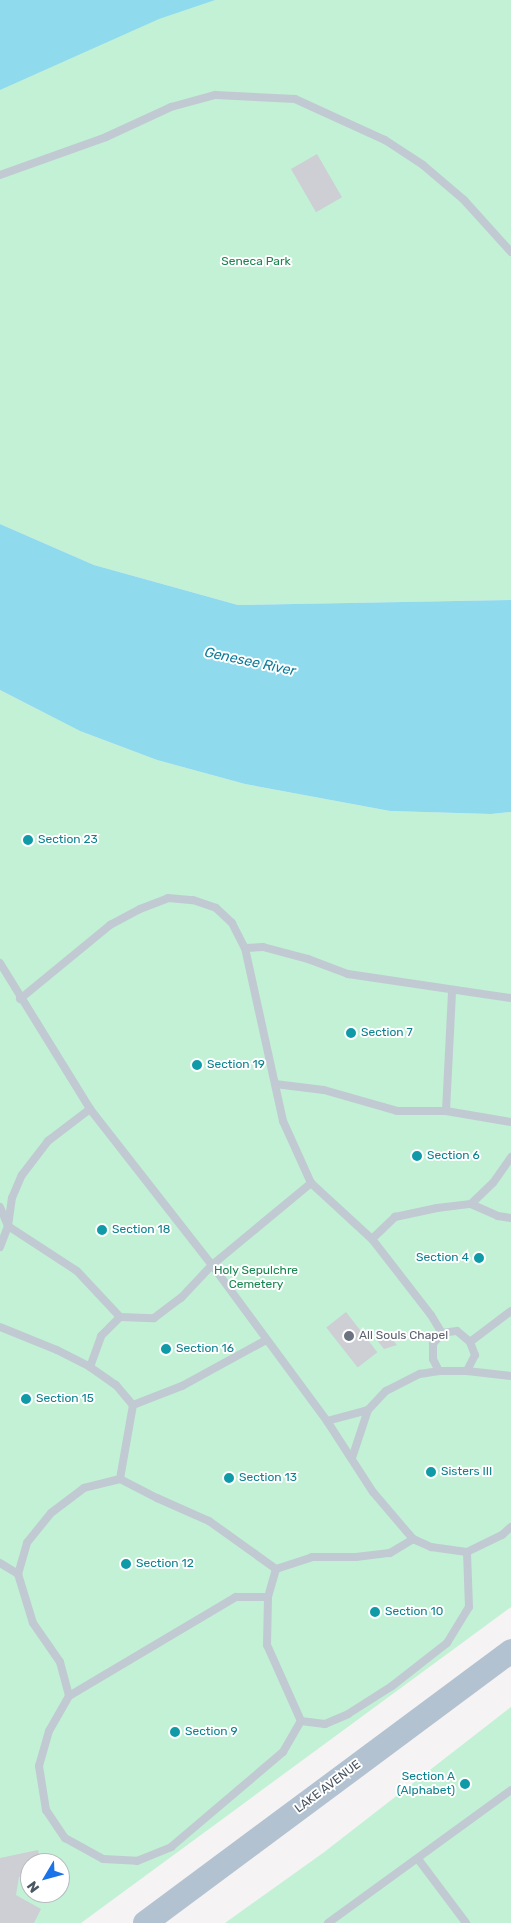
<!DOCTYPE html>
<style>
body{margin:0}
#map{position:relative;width:511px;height:1923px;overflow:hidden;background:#f5f3f3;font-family:Rubik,sans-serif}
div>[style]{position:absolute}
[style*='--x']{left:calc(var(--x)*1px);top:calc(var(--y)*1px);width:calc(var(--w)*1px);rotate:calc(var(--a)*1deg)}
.green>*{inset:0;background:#c3f1d5}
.water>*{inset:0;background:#90daee}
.building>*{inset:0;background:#cdcfd5;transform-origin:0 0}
.service>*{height:8px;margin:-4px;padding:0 4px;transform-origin:4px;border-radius:4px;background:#c1cad2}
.primary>*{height:24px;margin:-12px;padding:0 12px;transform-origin:12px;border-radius:12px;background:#b3c2d1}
.dots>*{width:14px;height:14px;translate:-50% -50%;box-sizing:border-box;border:2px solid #fff;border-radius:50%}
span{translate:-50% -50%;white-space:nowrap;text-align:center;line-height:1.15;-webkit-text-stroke:4px #fff;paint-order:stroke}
.park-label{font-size:12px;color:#17864f}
.culture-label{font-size:12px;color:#0d838f}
.left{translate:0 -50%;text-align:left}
.right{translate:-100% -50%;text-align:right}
.worship-label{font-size:12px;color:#5b616d}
.street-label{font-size:12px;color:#4a5661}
.water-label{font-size:14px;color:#0c7c9b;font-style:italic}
.north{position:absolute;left:20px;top:1853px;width:50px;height:50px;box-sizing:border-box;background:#fff;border:1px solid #b7bbc0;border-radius:50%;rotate:233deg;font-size:14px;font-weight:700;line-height:20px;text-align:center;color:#4a5661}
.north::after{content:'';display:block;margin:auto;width:18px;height:22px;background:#1a73e8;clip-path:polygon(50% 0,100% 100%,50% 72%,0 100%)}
</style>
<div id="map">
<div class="green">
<i style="clip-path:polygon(0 0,511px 0,511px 600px,238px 605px,94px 565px,0 524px)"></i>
<i style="clip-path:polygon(evenodd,0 690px,80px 731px,157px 760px,245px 784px,390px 811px,491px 814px,511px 812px,511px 1607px,81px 1923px,0 1923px,0 690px,30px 1863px,60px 1863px,60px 1893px,30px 1893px,30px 1863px)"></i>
<i style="clip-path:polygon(511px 1707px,511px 1923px,225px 1923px,323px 1853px)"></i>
</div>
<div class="water">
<i style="clip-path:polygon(0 0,215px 0,159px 19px,0 90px)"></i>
<i style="clip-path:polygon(0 524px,94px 565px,238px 605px,511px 600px,511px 812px,491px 814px,390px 811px,245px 784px,157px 760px,80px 731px,0 690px)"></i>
</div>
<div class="building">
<i style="left:317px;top:154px;width:50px;height:30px;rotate:60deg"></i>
<i style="left:346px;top:1312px;width:51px;height:25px;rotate:52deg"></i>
<i style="clip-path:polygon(386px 1332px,397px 1345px,384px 1349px,376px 1339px)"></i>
<i style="clip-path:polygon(38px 1850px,41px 1863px,30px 1863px,30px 1874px,19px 1877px,16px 1895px,41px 1909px,34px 1923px,0 1923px,0 1858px)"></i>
</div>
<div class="service">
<i style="--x:0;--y:175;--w:113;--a:-19.7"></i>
<i style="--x:106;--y:137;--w:72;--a:-24.8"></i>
<i style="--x:171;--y:107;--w:46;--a:-15.3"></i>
<i style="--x:215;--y:95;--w:80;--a:2.9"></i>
<i style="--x:295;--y:99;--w:99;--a:24.5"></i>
<i style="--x:385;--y:140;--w:45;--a:33.3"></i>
<i style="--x:423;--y:165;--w:54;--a:40.5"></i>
<i style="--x:464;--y:200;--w:70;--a:47.9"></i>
<i style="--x:245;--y:948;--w:18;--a:-3"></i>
<i style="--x:263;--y:947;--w:47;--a:14.9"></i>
<i style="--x:308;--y:959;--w:43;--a:20.6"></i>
<i style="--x:348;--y:974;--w:165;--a:8.4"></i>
<i style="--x:0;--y:963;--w:172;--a:58.3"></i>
<i style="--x:90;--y:1109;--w:198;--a:52"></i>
<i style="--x:212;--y:1265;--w:194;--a:53.6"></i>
<i style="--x:327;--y:1421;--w:42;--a:-15"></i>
<i style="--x:20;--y:999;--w:117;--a:-39.4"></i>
<i style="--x:110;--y:925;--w:34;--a:-28"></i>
<i style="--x:140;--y:909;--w:30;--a:-21"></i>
<i style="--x:168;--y:898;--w:25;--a:5"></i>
<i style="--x:193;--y:900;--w:24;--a:19"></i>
<i style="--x:216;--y:908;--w:22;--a:43"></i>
<i style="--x:232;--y:923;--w:28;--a:63"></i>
<i style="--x:245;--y:948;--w:177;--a:77.6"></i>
<i style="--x:283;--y:1121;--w:68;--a:65.7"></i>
<i style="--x:311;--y:1183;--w:83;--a:42.6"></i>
<i style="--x:372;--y:1239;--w:96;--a:52.2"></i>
<i style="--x:431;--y:1315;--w:21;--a:59"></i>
<i style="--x:275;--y:1084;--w:49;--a:7"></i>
<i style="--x:324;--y:1090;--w:76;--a:16"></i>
<i style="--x:397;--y:1111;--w:49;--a:0"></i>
<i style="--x:446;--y:1111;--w:66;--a:9.6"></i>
<i style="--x:446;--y:1111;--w:120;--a:-87.1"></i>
<i style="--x:471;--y:1204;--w:30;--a:-44"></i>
<i style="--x:493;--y:1183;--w:32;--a:-55"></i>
<i style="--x:0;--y:1207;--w:21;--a:67"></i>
<i style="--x:8;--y:1226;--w:82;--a:33.1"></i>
<i style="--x:77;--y:1271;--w:63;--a:46.9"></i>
<i style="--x:120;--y:1317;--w:34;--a:2"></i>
<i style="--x:154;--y:1318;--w:34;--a:-37"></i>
<i style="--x:181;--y:1298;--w:45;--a:-46.8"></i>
<i style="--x:212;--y:1265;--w:129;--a:-39.6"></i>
<i style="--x:372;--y:1239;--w:32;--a:-44"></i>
<i style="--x:395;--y:1217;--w:43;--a:-12.1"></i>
<i style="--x:437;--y:1208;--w:34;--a:-7"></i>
<i style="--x:471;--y:1204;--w:30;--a:24"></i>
<i style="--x:498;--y:1216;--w:13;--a:9"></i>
<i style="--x:0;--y:1247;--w:22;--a:-69"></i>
<i style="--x:8;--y:1226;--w:28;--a:-82"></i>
<i style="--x:12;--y:1198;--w:25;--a:-67"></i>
<i style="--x:22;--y:1175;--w:43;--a:-52.6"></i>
<i style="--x:48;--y:1141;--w:53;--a:-37.3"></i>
<i style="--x:0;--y:1327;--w:61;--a:22"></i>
<i style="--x:57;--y:1350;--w:37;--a:27"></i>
<i style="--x:90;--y:1367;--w:32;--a:35"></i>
<i style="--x:116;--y:1385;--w:26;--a:50"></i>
<i style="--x:133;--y:1405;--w:75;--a:100"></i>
<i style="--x:120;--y:1479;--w:37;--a:166"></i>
<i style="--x:84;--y:1488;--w:41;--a:142.9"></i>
<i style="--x:51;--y:1513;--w:38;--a:129"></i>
<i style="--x:27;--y:1543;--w:32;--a:106"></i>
<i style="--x:18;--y:1574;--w:51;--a:73"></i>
<i style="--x:33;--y:1623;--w:47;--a:55.3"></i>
<i style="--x:60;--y:1662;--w:35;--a:75"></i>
<i style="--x:69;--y:1696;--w:40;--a:119.7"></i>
<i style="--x:49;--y:1731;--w:36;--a:106"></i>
<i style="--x:39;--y:1766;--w:45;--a:81"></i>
<i style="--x:46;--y:1810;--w:34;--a:56"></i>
<i style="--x:65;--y:1838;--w:43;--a:28.9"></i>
<i style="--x:103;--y:1859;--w:34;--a:3"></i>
<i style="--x:137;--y:1861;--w:37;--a:-22"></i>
<i style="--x:171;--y:1847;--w:147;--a:-40.3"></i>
<i style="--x:283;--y:1752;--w:36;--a:-60"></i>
<i style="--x:301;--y:1721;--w:83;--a:-114.1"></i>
<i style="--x:267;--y:1645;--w:48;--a:-88.8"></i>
<i style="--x:268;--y:1597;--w:29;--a:-74"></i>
<i style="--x:276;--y:1569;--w:38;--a:-18"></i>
<i style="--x:312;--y:1557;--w:44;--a:0"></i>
<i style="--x:356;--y:1557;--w:34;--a:-7"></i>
<i style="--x:390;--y:1553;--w:27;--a:-31"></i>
<i style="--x:470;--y:1342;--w:51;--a:-37.1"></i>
<i style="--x:90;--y:1367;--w:33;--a:-70"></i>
<i style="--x:101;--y:1336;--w:27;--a:-45"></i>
<i style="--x:439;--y:1371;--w:13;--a:-117"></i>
<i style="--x:433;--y:1359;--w:15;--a:-90"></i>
<i style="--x:433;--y:1344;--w:14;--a:-51"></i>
<i style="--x:442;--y:1333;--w:15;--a:-8"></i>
<i style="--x:457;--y:1331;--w:17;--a:40"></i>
<i style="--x:470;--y:1342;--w:14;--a:69"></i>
<i style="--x:475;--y:1355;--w:18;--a:117"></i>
<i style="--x:133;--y:1405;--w:53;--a:-21.2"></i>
<i style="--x:182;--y:1386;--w:96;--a:-28.7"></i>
<i style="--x:327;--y:1421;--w:85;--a:57.1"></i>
<i style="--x:373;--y:1492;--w:62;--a:49.6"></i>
<i style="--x:413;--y:1539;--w:20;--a:24"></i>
<i style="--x:431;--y:1547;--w:36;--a:8"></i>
<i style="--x:467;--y:1552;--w:39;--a:-26"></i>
<i style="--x:502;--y:1535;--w:12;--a:-42"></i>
<i style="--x:352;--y:1458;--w:51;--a:-71.6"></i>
<i style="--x:368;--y:1410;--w:26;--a:-47"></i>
<i style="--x:386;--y:1391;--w:38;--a:-27"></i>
<i style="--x:420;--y:1374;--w:19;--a:-9"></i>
<i style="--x:439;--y:1371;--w:28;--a:0"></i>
<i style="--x:467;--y:1371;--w:44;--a:6.5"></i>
<i style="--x:120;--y:1479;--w:42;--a:27.2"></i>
<i style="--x:157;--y:1498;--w:57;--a:23.9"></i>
<i style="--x:209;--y:1521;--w:82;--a:35.6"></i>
<i style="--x:0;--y:1563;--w:21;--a:31"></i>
<i style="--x:69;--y:1696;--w:194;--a:-30.7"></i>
<i style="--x:236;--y:1597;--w:32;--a:0"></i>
<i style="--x:301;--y:1721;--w:24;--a:7"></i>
<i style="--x:325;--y:1724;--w:25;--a:-23"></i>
<i style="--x:348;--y:1714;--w:52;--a:-32.5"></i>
<i style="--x:392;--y:1686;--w:70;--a:-38"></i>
<i style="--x:447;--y:1643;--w:42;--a:-58.6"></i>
<i style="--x:469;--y:1607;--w:55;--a:-92.1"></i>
<i style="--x:418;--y:1859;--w:80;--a:53.1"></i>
<i style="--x:328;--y:1923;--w:226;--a:-36"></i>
</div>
<div class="primary">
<i style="--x:145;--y:1923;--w:456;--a:-36.6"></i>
</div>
<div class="dots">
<i style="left:28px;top:840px;background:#0f9aa8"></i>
<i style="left:351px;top:1033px;background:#0f9aa8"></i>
<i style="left:197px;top:1065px;background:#0f9aa8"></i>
<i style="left:417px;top:1156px;background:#0f9aa8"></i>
<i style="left:102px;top:1230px;background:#0f9aa8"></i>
<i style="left:479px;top:1258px;background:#0f9aa8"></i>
<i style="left:349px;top:1336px;background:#6b7280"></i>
<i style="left:166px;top:1349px;background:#0f9aa8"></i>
<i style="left:26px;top:1399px;background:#0f9aa8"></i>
<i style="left:431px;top:1472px;background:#0f9aa8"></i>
<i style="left:229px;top:1478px;background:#0f9aa8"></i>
<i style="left:126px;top:1564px;background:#0f9aa8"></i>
<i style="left:375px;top:1612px;background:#0f9aa8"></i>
<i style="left:175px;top:1732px;background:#0f9aa8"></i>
<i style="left:465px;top:1784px;background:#0f9aa8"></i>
</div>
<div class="park-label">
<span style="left:256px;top:262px">Seneca Park</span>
<span style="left:256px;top:1278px">Holy Sepulchre<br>Cemetery</span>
</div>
<div class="culture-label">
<span class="left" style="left:38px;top:840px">Section 23</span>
<span class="left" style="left:361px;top:1033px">Section 7</span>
<span class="left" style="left:207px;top:1065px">Section 19</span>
<span class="left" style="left:427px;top:1156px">Section 6</span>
<span class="left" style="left:112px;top:1230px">Section 18</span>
<span class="right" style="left:469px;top:1258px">Section 4</span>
<span class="left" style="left:176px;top:1349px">Section 16</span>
<span class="left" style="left:36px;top:1399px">Section 15</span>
<span class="left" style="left:441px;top:1472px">Sisters III</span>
<span class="left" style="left:239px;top:1478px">Section 13</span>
<span class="left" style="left:136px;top:1564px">Section 12</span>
<span class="left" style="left:385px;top:1612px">Section 10</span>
<span class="left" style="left:185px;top:1732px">Section 9</span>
<span class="right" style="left:455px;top:1784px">Section A<br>(Alphabet)</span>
</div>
<div class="worship-label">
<span class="left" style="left:359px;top:1336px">All Souls Chapel</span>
</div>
<div class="street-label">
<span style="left:328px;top:1787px;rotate:-37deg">LAKE AVENUE</span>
</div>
<div class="water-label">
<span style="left:250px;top:662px;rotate:12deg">Genesee River</span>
</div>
<div class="north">N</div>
</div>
